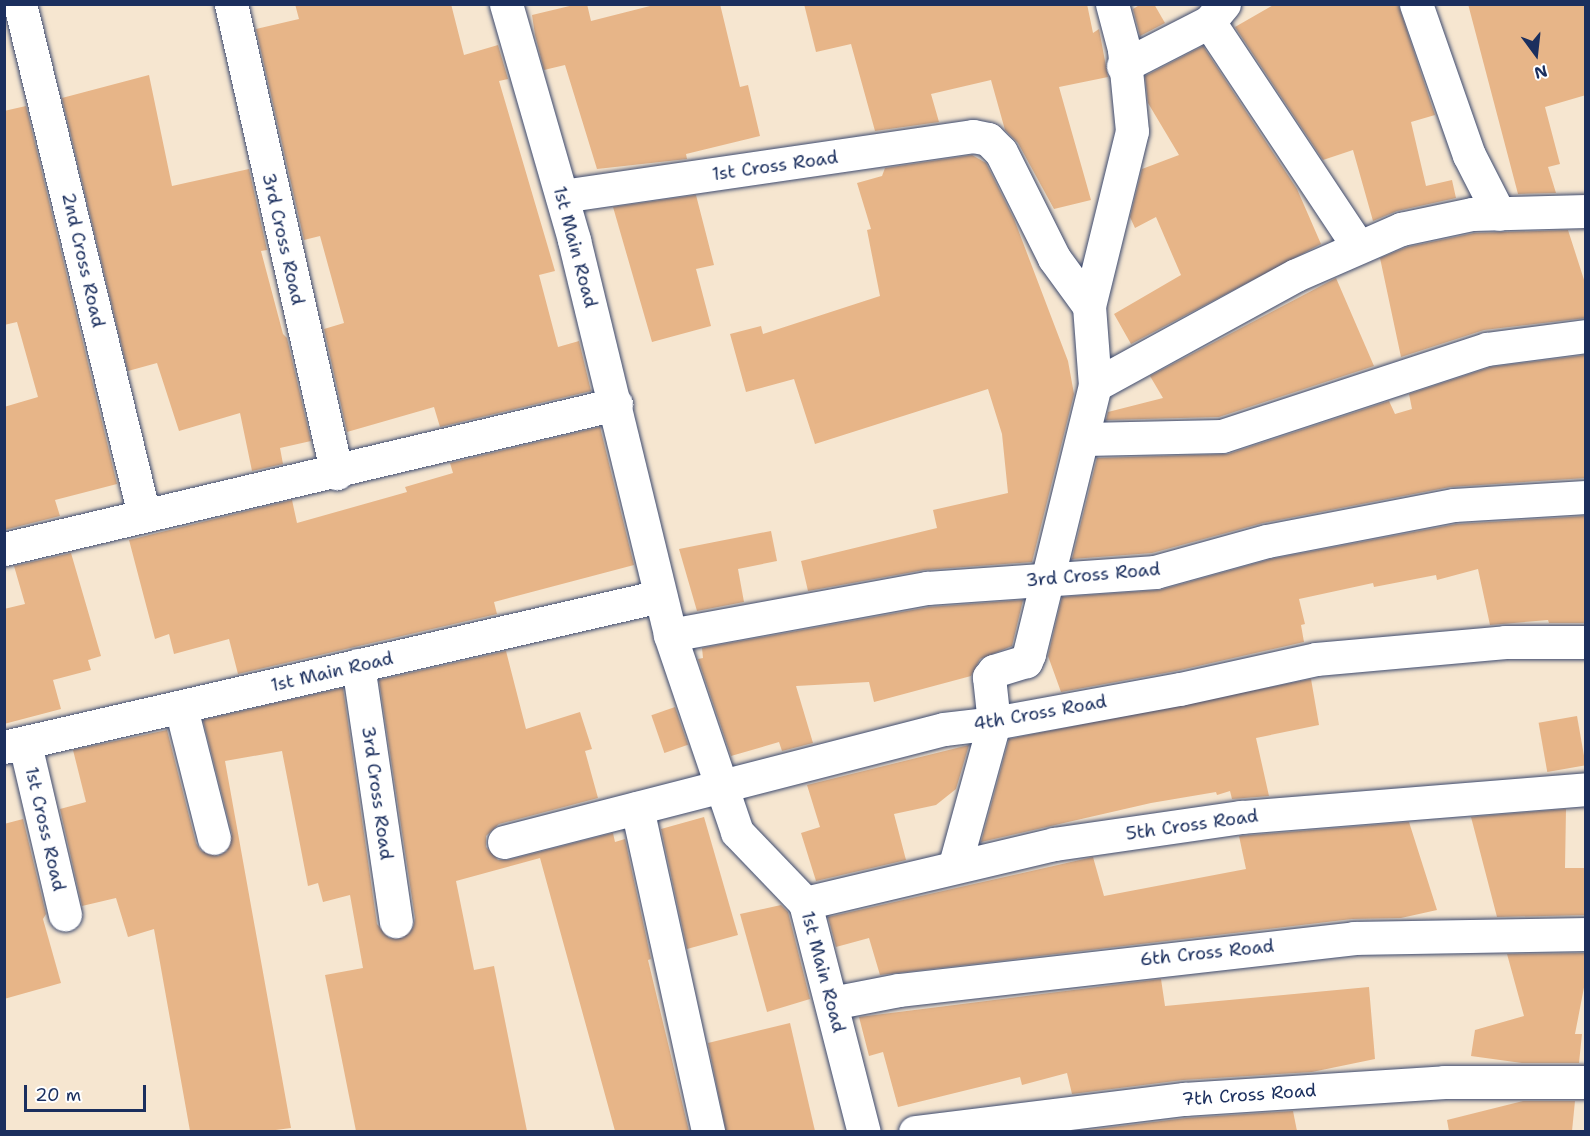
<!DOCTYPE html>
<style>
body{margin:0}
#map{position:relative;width:1590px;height:1136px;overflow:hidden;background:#f6e6d0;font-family:"Shantell Sans",sans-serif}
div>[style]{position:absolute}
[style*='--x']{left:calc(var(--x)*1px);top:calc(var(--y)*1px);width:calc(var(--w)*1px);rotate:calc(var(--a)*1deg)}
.building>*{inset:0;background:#e7b588;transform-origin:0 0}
.roads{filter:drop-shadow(0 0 2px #3c4a6f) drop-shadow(0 0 2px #3c4a6f)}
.street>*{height:33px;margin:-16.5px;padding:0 16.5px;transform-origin:16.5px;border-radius:16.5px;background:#fff}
span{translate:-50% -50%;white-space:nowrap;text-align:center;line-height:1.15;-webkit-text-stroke:4.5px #fff;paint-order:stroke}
.street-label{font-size:18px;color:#1b2f5e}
.frame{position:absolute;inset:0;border:6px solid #1b2f5e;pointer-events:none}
.north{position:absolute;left:1506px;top:24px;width:60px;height:60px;-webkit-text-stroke:4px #fff;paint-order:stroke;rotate:165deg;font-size:16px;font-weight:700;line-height:24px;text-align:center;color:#1b2f5e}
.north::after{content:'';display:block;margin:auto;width:21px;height:27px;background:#1b2f5e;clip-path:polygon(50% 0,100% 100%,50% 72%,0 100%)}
.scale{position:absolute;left:24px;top:1085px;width:122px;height:27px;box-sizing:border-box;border:3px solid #1b2f5e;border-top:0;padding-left:8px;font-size:18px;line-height:21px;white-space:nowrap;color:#1b2f5e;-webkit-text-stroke:4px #fff;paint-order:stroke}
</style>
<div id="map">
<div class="building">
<i style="clip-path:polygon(295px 4px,451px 4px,464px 55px,498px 45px,508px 79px,499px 81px,555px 271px,539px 275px,558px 347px,579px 341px,591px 391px,440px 427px,434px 407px,347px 432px,324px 329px,344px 323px,320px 236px,304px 240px,256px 29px,299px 19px)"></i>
<i style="clip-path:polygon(578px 4px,587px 4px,591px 21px,658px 4px,720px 4px,740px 87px,748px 85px,760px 136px,686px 154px,687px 159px,597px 169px,565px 65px,544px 70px,535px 35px,532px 15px)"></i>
<i style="clip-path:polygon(804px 4px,1087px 4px,1093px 33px,1099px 29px,1108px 77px,1059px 87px,1091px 200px,1054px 209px,1018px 143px,1005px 130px,991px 80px,931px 94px,939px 122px,875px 131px,851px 44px,816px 52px)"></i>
<i style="clip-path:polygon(1141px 4px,1154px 4px,1165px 23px,1140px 36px,1133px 9px)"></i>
<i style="clip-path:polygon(1275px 4px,1398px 4px,1435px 115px,1411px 122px,1426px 186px,1452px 180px,1456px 198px,1397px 211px,1373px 221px,1353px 150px,1323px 160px,1235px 27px)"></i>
<i style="clip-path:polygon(1468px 4px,1586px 4px,1586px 95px,1545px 107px,1560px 164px,1548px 167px,1556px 193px,1518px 194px)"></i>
<i style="clip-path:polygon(1203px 46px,1297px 189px,1321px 244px,1131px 344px,1114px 314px,1181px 275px,1156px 217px,1135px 228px,1130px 217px,1142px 169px,1179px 155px,1148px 103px,1145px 76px)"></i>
<i style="clip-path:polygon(149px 75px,172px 186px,249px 169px,267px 250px,261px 251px,283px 334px,287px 338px,311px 441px,280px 448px,283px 464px,252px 471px,240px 413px,179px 431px,157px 363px,128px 371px,62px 98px)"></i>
<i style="clip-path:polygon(26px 106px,117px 484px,55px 500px,60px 516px,4px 530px,4px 407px,38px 397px,17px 322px,4px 325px,4px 111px)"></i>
<i style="clip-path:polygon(972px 155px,986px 163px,1014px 219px,1068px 361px,1074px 394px,1032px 562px,924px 570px,808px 591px,801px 561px,937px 528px,933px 510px,1008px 493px,1002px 434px,988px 389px,815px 444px,794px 379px,746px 392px,730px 334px,761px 326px,763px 334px,880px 296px,867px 230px,871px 229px,857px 183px,882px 176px,885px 168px)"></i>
<i style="clip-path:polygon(696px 195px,714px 265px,696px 269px,711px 326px,652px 342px,613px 207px)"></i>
<i style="clip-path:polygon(1568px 230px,1586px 286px,1586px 318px,1484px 330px,1401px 357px,1380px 258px,1407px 247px,1474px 233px)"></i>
<i style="clip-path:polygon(1336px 278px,1374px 366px,1219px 417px,1106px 420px,1108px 412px,1163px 398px,1150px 376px)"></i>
<i style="clip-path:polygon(1586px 355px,1586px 478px,1450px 487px,1263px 523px,1152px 553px,1072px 559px,1097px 458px,1228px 454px,1389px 401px,1395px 414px,1412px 409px,1409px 394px,1491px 367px)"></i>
<i style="clip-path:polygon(600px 427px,634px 565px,494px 602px,497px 614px,238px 674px,229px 639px,174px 654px,169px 634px,155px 639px,129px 540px,292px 500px,297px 523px,407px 492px,405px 487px,453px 473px,450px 463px)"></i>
<i style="clip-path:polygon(1586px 516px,1586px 623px,1549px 623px,1548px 620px,1490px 625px,1478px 569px,1437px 580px,1436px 575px,1374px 587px,1373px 583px,1299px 599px,1305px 624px,1301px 625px,1304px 642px,1176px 671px,1061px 692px,1048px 656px,1062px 597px,1160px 590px,1271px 559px,1456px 524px)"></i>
<i style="clip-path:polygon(771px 531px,777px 561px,738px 569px,744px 602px,697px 611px,679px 549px)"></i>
<i style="clip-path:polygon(71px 553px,101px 656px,88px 660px,91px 670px,53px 680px,61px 709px,4px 724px,4px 609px,25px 604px,14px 566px)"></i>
<i style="clip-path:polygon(1023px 600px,1012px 646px,980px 659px,971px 676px,874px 702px,869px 682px,796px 686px,813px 743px,782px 751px,779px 742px,731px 756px,698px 659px,703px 658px,702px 648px,929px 607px)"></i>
<i style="clip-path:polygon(506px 651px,526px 729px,580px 712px,592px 749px,585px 751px,598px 798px,499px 824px,486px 836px,486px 847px,498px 860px,508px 860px,613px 833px,615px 842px,625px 839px,651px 959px,648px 960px,689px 1131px,615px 1131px,540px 858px,456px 881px,474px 970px,494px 966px,527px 1131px,356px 1131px,325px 975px,363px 968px,350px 895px,323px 902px,318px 883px,308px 886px,282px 751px,225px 761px,291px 1128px,268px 1131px,190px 1131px,154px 929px,128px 937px,116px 898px,82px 906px,60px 809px,86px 802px,73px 750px,167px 730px,196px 843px,201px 851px,218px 856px,227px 851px,232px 834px,203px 720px,343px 688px,377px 924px,389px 938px,399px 939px,413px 928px,415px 918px,379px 680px)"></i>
<i style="clip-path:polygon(1311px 679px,1319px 725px,1256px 738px,1269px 796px,1232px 799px,1230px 791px,1217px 795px,1216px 792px,1151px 803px,981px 842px,1009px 739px)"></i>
<i style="left:675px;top:707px;width:40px;height:25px;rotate:71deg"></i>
<i style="left:1577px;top:716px;width:50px;height:39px;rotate:80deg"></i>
<i style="clip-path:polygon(969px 745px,956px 789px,936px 805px,894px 814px,906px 860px,816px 881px,801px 833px,820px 827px,807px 785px)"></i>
<i style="clip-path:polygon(1566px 809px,1565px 868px,1586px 868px,1586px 915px,1497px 917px,1471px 817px)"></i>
<i style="clip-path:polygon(704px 817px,738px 935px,687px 949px,661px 829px)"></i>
<i style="clip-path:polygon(23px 819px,46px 914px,43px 919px,61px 983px,4px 999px,4px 824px)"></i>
<i style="clip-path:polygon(1409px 822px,1437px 910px,1401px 918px,1352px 919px,880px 975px,869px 938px,836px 947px,828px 917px,1093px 857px,1104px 896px,1246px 869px,1239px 836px)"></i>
<i style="clip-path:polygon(781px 905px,788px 912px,810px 999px,767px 1012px,740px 914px)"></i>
<i style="clip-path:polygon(1586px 953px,1586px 977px,1575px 1034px,1582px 1034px,1579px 1063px,1522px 1063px,1471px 1056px,1475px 1030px,1524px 1016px,1507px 954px)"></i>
<i style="clip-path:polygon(1161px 979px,1165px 1006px,1369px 987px,1375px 1059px,1312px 1072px,1183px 1080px,1072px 1094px,1067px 1073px,1022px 1085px,1020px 1077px,898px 1107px,883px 1052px,869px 1056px,859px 1017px)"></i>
<i style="clip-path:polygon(790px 1023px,815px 1131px,726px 1131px,708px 1043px)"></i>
<i style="clip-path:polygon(1523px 1101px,1575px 1101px,1572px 1131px,1449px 1131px,1447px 1120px)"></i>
<i style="clip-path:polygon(1293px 1111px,1297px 1131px,1080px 1131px,1186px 1118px)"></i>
</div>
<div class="roads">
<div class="street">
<i style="--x:20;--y:4;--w:526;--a:76.36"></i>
<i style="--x:231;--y:4;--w:481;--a:77.3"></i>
<i style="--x:506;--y:4;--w:246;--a:73.9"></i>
<i style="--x:574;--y:240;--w:406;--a:76.3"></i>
<i style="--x:670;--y:635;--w:208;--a:71.2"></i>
<i style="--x:737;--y:832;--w:98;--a:46.2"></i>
<i style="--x:805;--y:903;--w:236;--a:75.6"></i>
<i style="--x:1224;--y:4;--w:23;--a:130"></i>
<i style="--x:1209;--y:22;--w:268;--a:56.4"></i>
<i style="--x:1416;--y:4;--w:160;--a:70.7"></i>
<i style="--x:1469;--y:155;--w:66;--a:63"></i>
<i style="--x:1123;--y:66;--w:97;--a:-27.1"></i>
<i style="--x:562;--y:196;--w:415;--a:-8.3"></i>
<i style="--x:973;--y:136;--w:15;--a:11"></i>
<i style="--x:988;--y:139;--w:18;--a:45"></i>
<i style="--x:1001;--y:152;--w:119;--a:63.4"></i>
<i style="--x:1054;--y:258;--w:59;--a:53.9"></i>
<i style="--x:1089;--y:306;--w:79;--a:85.7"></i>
<i style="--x:1095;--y:385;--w:277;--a:103.8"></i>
<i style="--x:1029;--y:654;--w:8;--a:113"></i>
<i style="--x:1026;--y:661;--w:34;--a:163"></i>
<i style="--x:994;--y:671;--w:8;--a:130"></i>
<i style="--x:989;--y:677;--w:46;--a:83.8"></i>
<i style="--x:994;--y:723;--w:147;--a:105.4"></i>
<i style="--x:1089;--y:306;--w:180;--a:-76.2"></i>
<i style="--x:1132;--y:131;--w:82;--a:-95.6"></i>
<i style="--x:1124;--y:49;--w:47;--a:-104.9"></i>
<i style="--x:1095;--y:385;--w:229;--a:-28.7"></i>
<i style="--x:1296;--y:275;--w:115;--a:-23.7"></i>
<i style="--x:1401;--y:229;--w:73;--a:-11.9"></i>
<i style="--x:1472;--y:214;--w:114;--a:-1.5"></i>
<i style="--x:1085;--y:439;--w:137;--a:-1.3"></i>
<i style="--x:1222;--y:436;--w:279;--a:-18.2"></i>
<i style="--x:1487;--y:349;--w:100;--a:-7.5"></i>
<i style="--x:4;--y:549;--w:629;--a:-13.33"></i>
<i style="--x:670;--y:635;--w:261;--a:-10.4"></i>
<i style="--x:927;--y:588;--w:229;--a:-4"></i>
<i style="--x:1155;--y:572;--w:116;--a:-15.5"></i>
<i style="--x:1267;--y:541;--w:190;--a:-10.9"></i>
<i style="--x:1454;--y:505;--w:132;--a:-3.5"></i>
<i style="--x:358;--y:665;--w:259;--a:81.6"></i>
<i style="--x:181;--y:708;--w:134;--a:75.8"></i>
<i style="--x:25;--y:744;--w:175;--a:76.8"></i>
<i style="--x:4;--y:747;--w:673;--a:-12.96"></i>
<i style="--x:637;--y:808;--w:332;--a:77.6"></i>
<i style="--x:504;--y:842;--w:454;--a:-14.4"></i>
<i style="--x:944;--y:729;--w:50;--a:-6.8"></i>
<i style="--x:994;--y:723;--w:189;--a:-10.4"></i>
<i style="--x:1180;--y:689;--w:139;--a:-12.4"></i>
<i style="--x:1316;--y:659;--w:190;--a:-5.1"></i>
<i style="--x:1505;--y:642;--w:81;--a:0"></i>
<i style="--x:805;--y:903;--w:256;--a:-13.3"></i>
<i style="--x:1054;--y:844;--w:189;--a:-8.2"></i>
<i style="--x:1241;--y:817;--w:346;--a:-4.6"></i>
<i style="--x:832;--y:1003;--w:68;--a:-11"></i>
<i style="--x:899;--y:990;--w:458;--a:-6.5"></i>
<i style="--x:1354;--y:938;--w:232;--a:-1"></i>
<i style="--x:915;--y:1132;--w:271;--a:-7"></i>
<i style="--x:1184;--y:1099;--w:261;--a:-3.7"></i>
<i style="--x:1444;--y:1082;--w:142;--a:0"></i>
</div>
</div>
<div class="street-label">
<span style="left:775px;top:166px;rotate:-8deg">1st Cross Road</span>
<span style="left:283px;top:239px;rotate:77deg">3rd Cross Road</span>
<span style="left:575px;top:247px;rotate:75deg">1st Main Road</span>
<span style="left:83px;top:260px;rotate:77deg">2nd Cross Road</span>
<span style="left:1093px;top:575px;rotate:-5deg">3rd Cross Road</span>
<span style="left:332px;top:672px;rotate:-13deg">1st Main Road</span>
<span style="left:1040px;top:713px;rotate:-10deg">4th Cross Road</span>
<span style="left:377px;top:793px;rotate:82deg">3rd Cross Road</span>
<span style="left:1192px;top:825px;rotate:-8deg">5th Cross Road</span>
<span style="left:45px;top:829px;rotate:77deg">1st Cross Road</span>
<span style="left:1207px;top:953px;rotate:-6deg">6th Cross Road</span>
<span style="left:823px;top:972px;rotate:75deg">1st Main Road</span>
<span style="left:1249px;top:1095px;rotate:-4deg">7th Cross Road</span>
</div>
<div class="frame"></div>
<div class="north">N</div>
<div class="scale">20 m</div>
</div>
